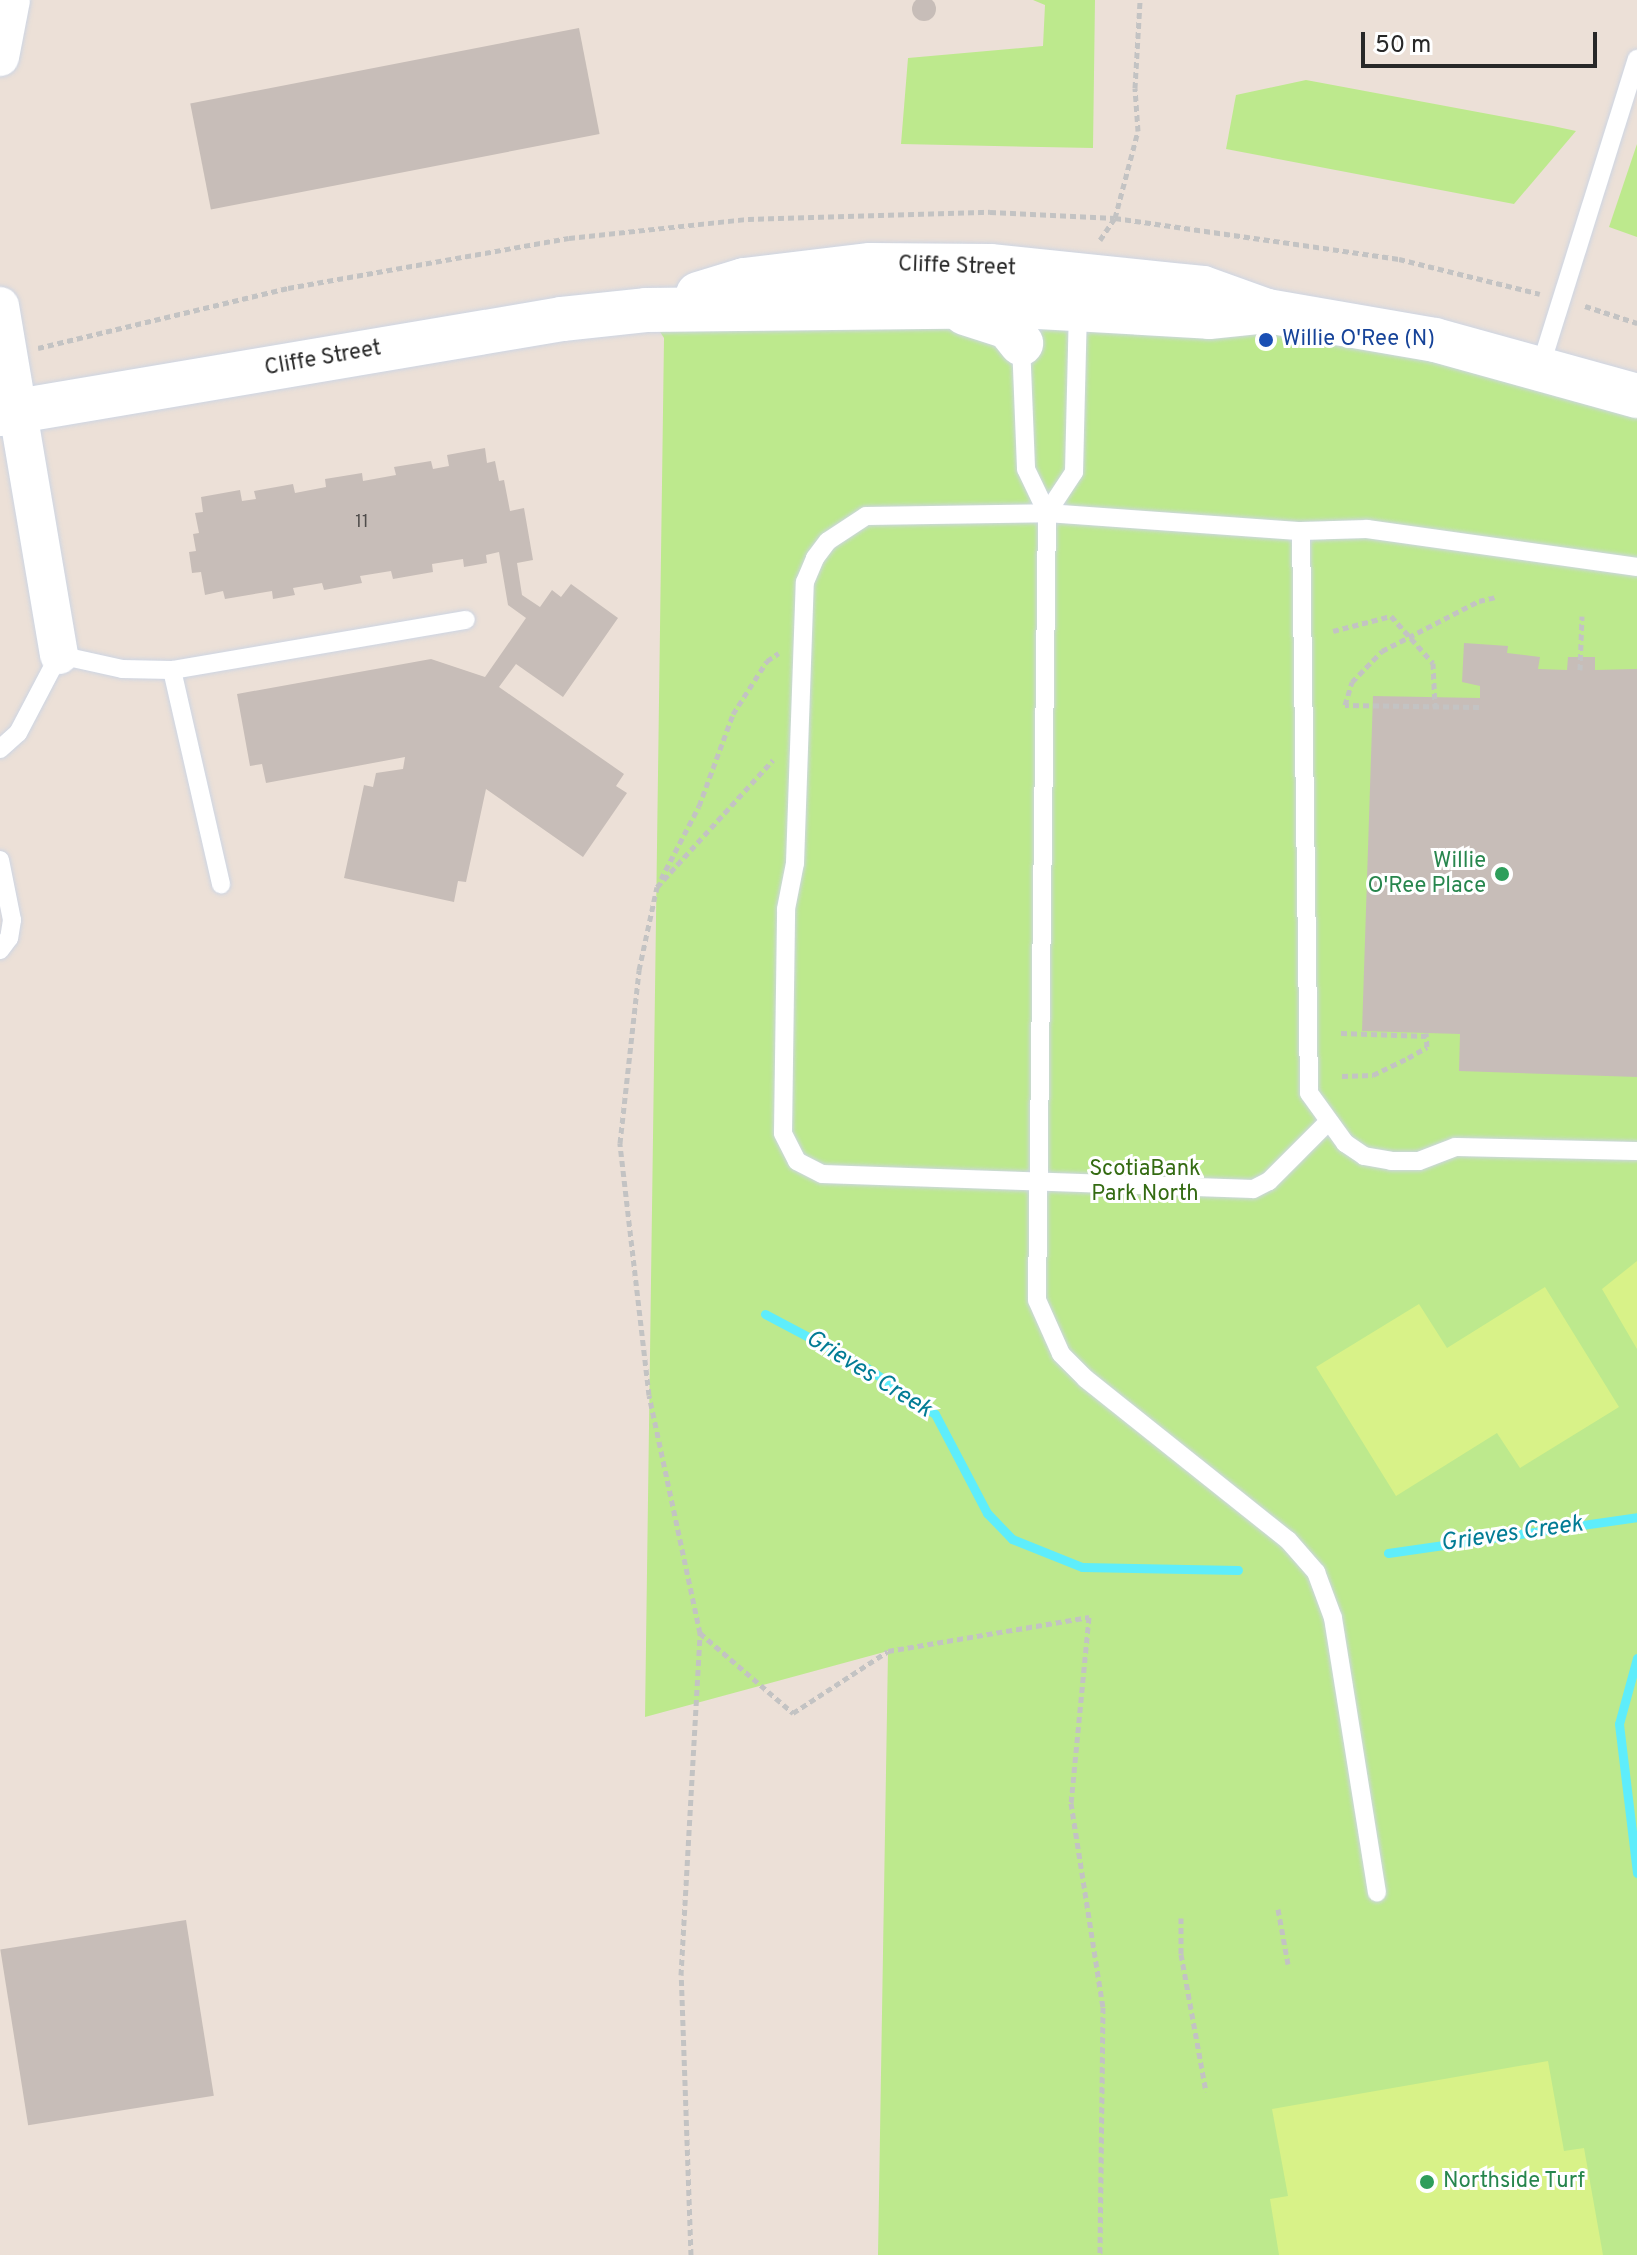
<!DOCTYPE html>
<style>
body{margin:0}
#map{position:relative;width:1637px;height:2255px;overflow:hidden;background:#ece0d7;font-family:Overpass,sans-serif}
div>[style]{position:absolute}
[style*='--x']{left:calc(var(--x)*1px);top:calc(var(--y)*1px);width:calc(var(--w)*1px);rotate:calc(var(--a)*1deg)}
.green>*{inset:0;background:#bde98d}
.pitch>*{inset:0;background:#d8f288}
.stream>*{height:9px;margin:-4.5px;padding:0 4.5px;transform-origin:4.5px;border-radius:4.5px;background:#5eedfb}
.building>*{inset:0;background:#c7bdb8;transform-origin:0 0}
.round{border-radius:50%}
.path>*{height:5px;margin-top:-2.5px;transform-origin:0;background:repeating-linear-gradient(90deg,#c3c3c3 0 6px,transparent 0 10px)}
.roads{filter:drop-shadow(0 0 2px #cdd5e3) drop-shadow(0 0 2px #cdd5e3)}
.service>*{height:18px;margin:-9px;padding:0 9px;transform-origin:9px;border-radius:9px;background:#fff}
.minor>*{height:38px;margin:-19px;padding:0 19px;transform-origin:19px;border-radius:19px;background:#fff}
.secondary>*{height:44px;margin:-22px;padding:0 22px;transform-origin:22px;border-radius:22px;background:#fff}
.dots>*{width:22px;height:22px;translate:-50% -50%;box-sizing:border-box;border:4px solid #fff;border-radius:50%}
span{translate:-50% -50%;white-space:nowrap;text-align:center;line-height:1.15;-webkit-text-stroke:6px #fff;paint-order:stroke}
.number-label{font-size:18px;color:#504d4c}
.number-label span{-webkit-text-stroke-width:0}
.street-label{font-size:22px;color:#282828}
.transit-label{font-size:22px;color:#164399}
.left{translate:0 -50%;text-align:left}
.leisure-label{font-size:22px;color:#27864d}
.right{translate:-100% -50%;text-align:right}
.park-label{font-size:22px;color:#346b12}
.water-label{font-size:24px;color:#027c95;font-style:italic}
.scale{position:absolute;left:1361px;top:32px;width:236px;height:36px;box-sizing:border-box;border:4px solid #282828;border-top:0;padding-left:10px;font-size:24px;line-height:28px;white-space:nowrap;color:#282828;-webkit-text-stroke:6px #fff;paint-order:stroke}
</style>
<div id="map">
<div class="green">
<i style="clip-path:polygon(1033px 0,1095px 0,1093px 148px,901px 144px,908px 58px,1043px 46px,1045px 5px)"></i>
<i style="clip-path:polygon(1306px 80px,1553px 126px,1576px 131px,1514px 204px,1226px 149px,1236px 95px)"></i>
<i style="clip-path:polygon(1637px 144px,1637px 237px,1609px 227px)"></i>
<i style="clip-path:polygon(646px 310px,1209px 317px,1637px 396px,1637px 2255px,878px 2255px,888px 1651px,645px 1717px,664px 338px)"></i>
</div>
<div class="pitch">
<i style="clip-path:polygon(1637px 1261px,1637px 1349px,1602px 1289px)"></i>
<i style="clip-path:polygon(1545px 1287px,1619px 1407px,1520px 1468px,1497px 1433px,1396px 1496px,1316px 1367px,1419px 1304px,1447px 1348px)"></i>
<i style="clip-path:polygon(1548px 2061px,1564px 2151px,1584px 2148px,1603px 2255px,1279px 2255px,1270px 2199px,1288px 2196px,1272px 2109px)"></i>
</div>
<div class="stream">
<i style="--x:765;--y:1314;--w:115;--a:27.9"></i>
<i style="--x:867;--y:1368;--w:82;--a:34.1"></i>
<i style="--x:935;--y:1414;--w:112;--a:62.3"></i>
<i style="--x:987;--y:1513;--w:36;--a:46"></i>
<i style="--x:1012;--y:1539;--w:75;--a:21.8"></i>
<i style="--x:1082;--y:1567;--w:156;--a:1.1"></i>
<i style="--x:1388;--y:1553;--w:252;--a:-8.2"></i>
<i style="--x:1637;--y:1658;--w:68;--a:105.3"></i>
<i style="--x:1619;--y:1724;--w:150;--a:83.1"></i>
</div>
<div class="building">
<i class="round" style="left:912px;top:-3px;width:24px;height:24px"></i>
<i style="left:579px;top:28px;width:108px;height:396px;rotate:79deg"></i>
<i style="clip-path:polygon(485px 448px,487px 463px,495px 461px,499px 481px,504px 480px,510px 511px,524px 508px,533px 560px,517px 563px,522px 595px,540px 607px,552px 590px,561px 597px,571px 584px,618px 618px,563px 697px,516px 664px,499px 687px,624px 774px,616px 786px,627px 793px,583px 857px,486px 789px,466px 882px,458px 881px,454px 902px,344px 878px,364px 785px,373px 787px,376px 773px,403px 769px,405px 757px,266px 783px,262px 764px,250px 766px,237px 694px,431px 659px,485px 677px,526px 618px,508px 605px,499px 552px,486px 555px,487px 563px,464px 567px,463px 559px,432px 564px,433px 572px,393px 579px,391px 571px,360px 576px,362px 583px,324px 590px,322px 583px,293px 588px,295px 595px,273px 599px,272px 591px,225px 599px,223px 591px,205px 595px,201px 572px,192px 573px,189px 552px,196px 551px,193px 534px,199px 533px,195px 513px,203px 512px,201px 497px,240px 490px,242px 501px,256px 499px,254px 491px,293px 484px,295px 493px,326px 487px,325px 479px,362px 473px,363px 481px,396px 475px,394px 467px,431px 461px,433px 469px,449px 466px,447px 455px)"></i>
<i style="clip-path:polygon(1464px 643px,1508px 646px,1507px 653px,1540px 657px,1538px 669px,1567px 670px,1568px 657px,1595px 657px,1595px 670px,1637px 669px,1637px 1077px,1459px 1071px,1460px 1034px,1362px 1031px,1373px 696px,1480px 698px,1480px 686px,1462px 682px)"></i>
<i style="left:186px;top:1920px;width:178px;height:188px;rotate:81deg"></i>
</div>
<div class="path">
<i style="--x:1100;--y:240;--w:27;--a:-56"></i>
<i style="--x:1115;--y:218;--w:90;--a:-75.2"></i>
<i style="--x:1138;--y:131;--w:43;--a:-94"></i>
<i style="--x:1135;--y:88;--w:88;--a:-86.7"></i>
<i style="--x:1585;--y:306;--w:55;--a:18.1"></i>
<i style="--x:38;--y:348;--w:257;--a:-13.5"></i>
<i style="--x:288;--y:288;--w:285;--a:-10.1"></i>
<i style="--x:569;--y:238;--w:180;--a:-6.1"></i>
<i style="--x:748;--y:219;--w:242;--a:-1.7"></i>
<i style="--x:990;--y:212;--w:125;--a:2.7"></i>
<i style="--x:1115;--y:218;--w:287;--a:8.2"></i>
<i style="--x:1399;--y:259;--w:145;--a:13.9"></i>
<i style="--x:1333;--y:631;--w:60;--a:-14.5"></i>
<i style="--x:1391;--y:616;--w:63;--a:48.2"></i>
<i style="--x:1433;--y:663;--w:44;--a:87.4"></i>
<i style="--x:1580;--y:670;--w:54;--a:-87.9"></i>
<i style="--x:1479;--y:707;--w:134;--a:-179.1"></i>
<i style="--x:1345;--y:705;--w:24;--a:-73"></i>
<i style="--x:1352;--y:682;--w:43;--a:-45.9"></i>
<i style="--x:1382;--y:651;--w:109;--a:-27.3"></i>
<i style="--x:1479;--y:601;--w:17;--a:-13"></i>
<i style="--x:661;--y:879;--w:82;--a:-62.5"></i>
<i style="--x:699;--y:806;--w:98;--a:-69.7"></i>
<i style="--x:733;--y:714;--w:63;--a:-57.3"></i>
<i style="--x:767;--y:661;--w:14;--a:-34"></i>
<i style="--x:1341;--y:1033;--w:85;--a:2"></i>
<i style="--x:1342;--y:1076;--w:31;--a:-2"></i>
<i style="--x:1373;--y:1075;--w:39;--a:-26"></i>
<i style="--x:1408;--y:1058;--w:22;--a:-30"></i>
<i style="--x:1427;--y:1047;--w:14;--a:-94"></i>
<i style="--x:700;--y:1633;--w:123;--a:40.7"></i>
<i style="--x:793;--y:1713;--w:113;--a:-33.1"></i>
<i style="--x:888;--y:1651;--w:204;--a:-9.6"></i>
<i style="--x:1089;--y:1617;--w:187;--a:95.5"></i>
<i style="--x:1071;--y:1803;--w:206;--a:81.1"></i>
<i style="--x:1103;--y:2007;--w:248;--a:90.7"></i>
<i style="--x:1278;--y:1909;--w:56;--a:79.7"></i>
<i style="--x:1181;--y:1918;--w:36;--a:90"></i>
<i style="--x:1181;--y:1954;--w:140;--a:79.7"></i>
<i style="--x:691;--y:2255;--w:280;--a:-92"></i>
<i style="--x:681;--y:1975;--w:343;--a:-86.8"></i>
<i style="--x:700;--y:1633;--w:243;--a:-102.1"></i>
<i style="--x:649;--y:1395;--w:254;--a:-96.6"></i>
<i style="--x:620;--y:1143;--w:174;--a:-83.7"></i>
<i style="--x:639;--y:970;--w:85;--a:-77.8"></i>
<i style="--x:657;--y:887;--w:172;--a:-47.6"></i>
</div>
<div class="roads">
<div class="service">
<i style="--x:1021;--y:343;--w:126;--a:87.7"></i>
<i style="--x:1026;--y:469;--w:49;--a:64.5"></i>
<i style="--x:1047;--y:513;--w:787;--a:90.73"></i>
<i style="--x:1037;--y:1300;--w:59;--a:66"></i>
<i style="--x:1061;--y:1354;--w:35;--a:45"></i>
<i style="--x:1086;--y:1379;--w:258;--a:38.6"></i>
<i style="--x:1288;--y:1540;--w:43;--a:48.8"></i>
<i style="--x:1316;--y:1572;--w:49;--a:69.7"></i>
<i style="--x:1333;--y:1618;--w:278;--a:80.9"></i>
<i style="--x:1540;--y:368;--w:324;--a:-72.6"></i>
<i style="--x:1047;--y:513;--w:49;--a:-56.6"></i>
<i style="--x:1074;--y:472;--w:164;--a:-88.6"></i>
<i style="--x:1301;--y:531;--w:562;--a:89.18"></i>
<i style="--x:1309;--y:1093;--w:62;--a:54.2"></i>
<i style="--x:1345;--y:1143;--w:23;--a:34"></i>
<i style="--x:1364;--y:1156;--w:27;--a:10"></i>
<i style="--x:1391;--y:1161;--w:28;--a:0"></i>
<i style="--x:1419;--y:1161;--w:39;--a:-21"></i>
<i style="--x:1455;--y:1147;--w:182;--a:1.3"></i>
<i style="--x:172;--y:670;--w:220;--a:77.1"></i>
<i style="--x:0;--y:749;--w:24;--a:-42"></i>
<i style="--x:18;--y:733;--w:88;--a:-62.3"></i>
<i style="--x:59;--y:655;--w:65;--a:12.5"></i>
<i style="--x:122;--y:669;--w:50;--a:1.1"></i>
<i style="--x:172;--y:670;--w:298;--a:-9.7"></i>
<i style="--x:0;--y:860;--w:61;--a:78.7"></i>
<i style="--x:12;--y:920;--w:18;--a:99"></i>
<i style="--x:9;--y:938;--w:15;--a:127"></i>
<i style="--x:1326;--y:1124;--w:81;--a:135"></i>
<i style="--x:1269;--y:1181;--w:18;--a:153"></i>
<i style="--x:1253;--y:1189;--w:431;--a:-178"></i>
<i style="--x:822;--y:1174;--w:28;--a:-153"></i>
<i style="--x:797;--y:1161;--w:31;--a:-117"></i>
<i style="--x:783;--y:1133;--w:224;--a:-89.2"></i>
<i style="--x:786;--y:909;--w:47;--a:-78.9"></i>
<i style="--x:795;--y:863;--w:281;--a:-88"></i>
<i style="--x:805;--y:582;--w:26;--a:-67"></i>
<i style="--x:815;--y:558;--w:21;--a:-53"></i>
<i style="--x:828;--y:541;--w:45;--a:-33.3"></i>
<i style="--x:866;--y:516;--w:181;--a:-0.9"></i>
<i style="--x:1047;--y:513;--w:255;--a:4.1"></i>
<i style="--x:1301;--y:531;--w:66;--a:-1.7"></i>
<i style="--x:1367;--y:529;--w:273;--a:8"></i>
</div>
<div class="minor">
<i style="--x:0;--y:57;--w:58;--a:-79.1"></i>
<i style="--x:0;--y:306;--w:354;--a:80.4"></i>
</div>
<div class="secondary">
<i style="--x:698;--y:294;--w:48;--a:-16.9"></i>
<i style="--x:744;--y:280;--w:127;--a:-6.8"></i>
<i style="--x:870;--y:265;--w:120;--a:0.5"></i>
<i style="--x:990;--y:266;--w:214;--a:5.9"></i>
<i style="--x:1203;--y:288;--w:68;--a:19.8"></i>
<i style="--x:1267;--y:311;--w:170;--a:9.8"></i>
<i style="--x:1435;--y:340;--w:210;--a:15.5"></i>
<i style="--x:965;--y:313;--w:45;--a:18"></i>
<i style="--x:1008;--y:327;--w:21;--a:51"></i>
<i style="--x:0;--y:414;--w:570;--a:-9.59"></i>
<i style="--x:562;--y:319;--w:84;--a:-6.1"></i>
<i style="--x:646;--y:310;--w:375;--a:-0.6"></i>
<i style="--x:1021;--y:306;--w:188;--a:3.3"></i>
<i style="--x:1209;--y:317;--w:58;--a:-5.9"></i>
</div>
</div>
<div class="dots">
<i style="left:1266px;top:340px;background:#1a4fb4"></i>
<i style="left:1502px;top:874px;background:#2e9e5b"></i>
<i style="left:1427px;top:2182px;background:#2e9e5b"></i>
</div>
<div class="number-label">
<span style="left:362px;top:523px">11</span>
</div>
<div class="street-label">
<span style="left:957px;top:267px;rotate:2deg">Cliffe Street</span>
<span style="left:323px;top:359px;rotate:-10deg">Cliffe Street</span>
</div>
<div class="transit-label">
<span class="left" style="left:1282px;top:340px">Willie O'Ree (N)</span>
</div>
<div class="leisure-label">
<span class="right" style="left:1486px;top:874px">Willie<br>O'Ree Place</span>
<span class="left" style="left:1443px;top:2182px">Northside Turf</span>
</div>
<div class="park-label">
<span style="left:1145px;top:1182px">ScotiaBank<br>Park North</span>
</div>
<div class="water-label">
<span style="left:868px;top:1375px;rotate:32deg">Grieves Creek</span>
<span style="left:1512px;top:1535px;rotate:-8deg">Grieves Creek</span>
</div>
<div class="scale">50 m</div>
</div>
